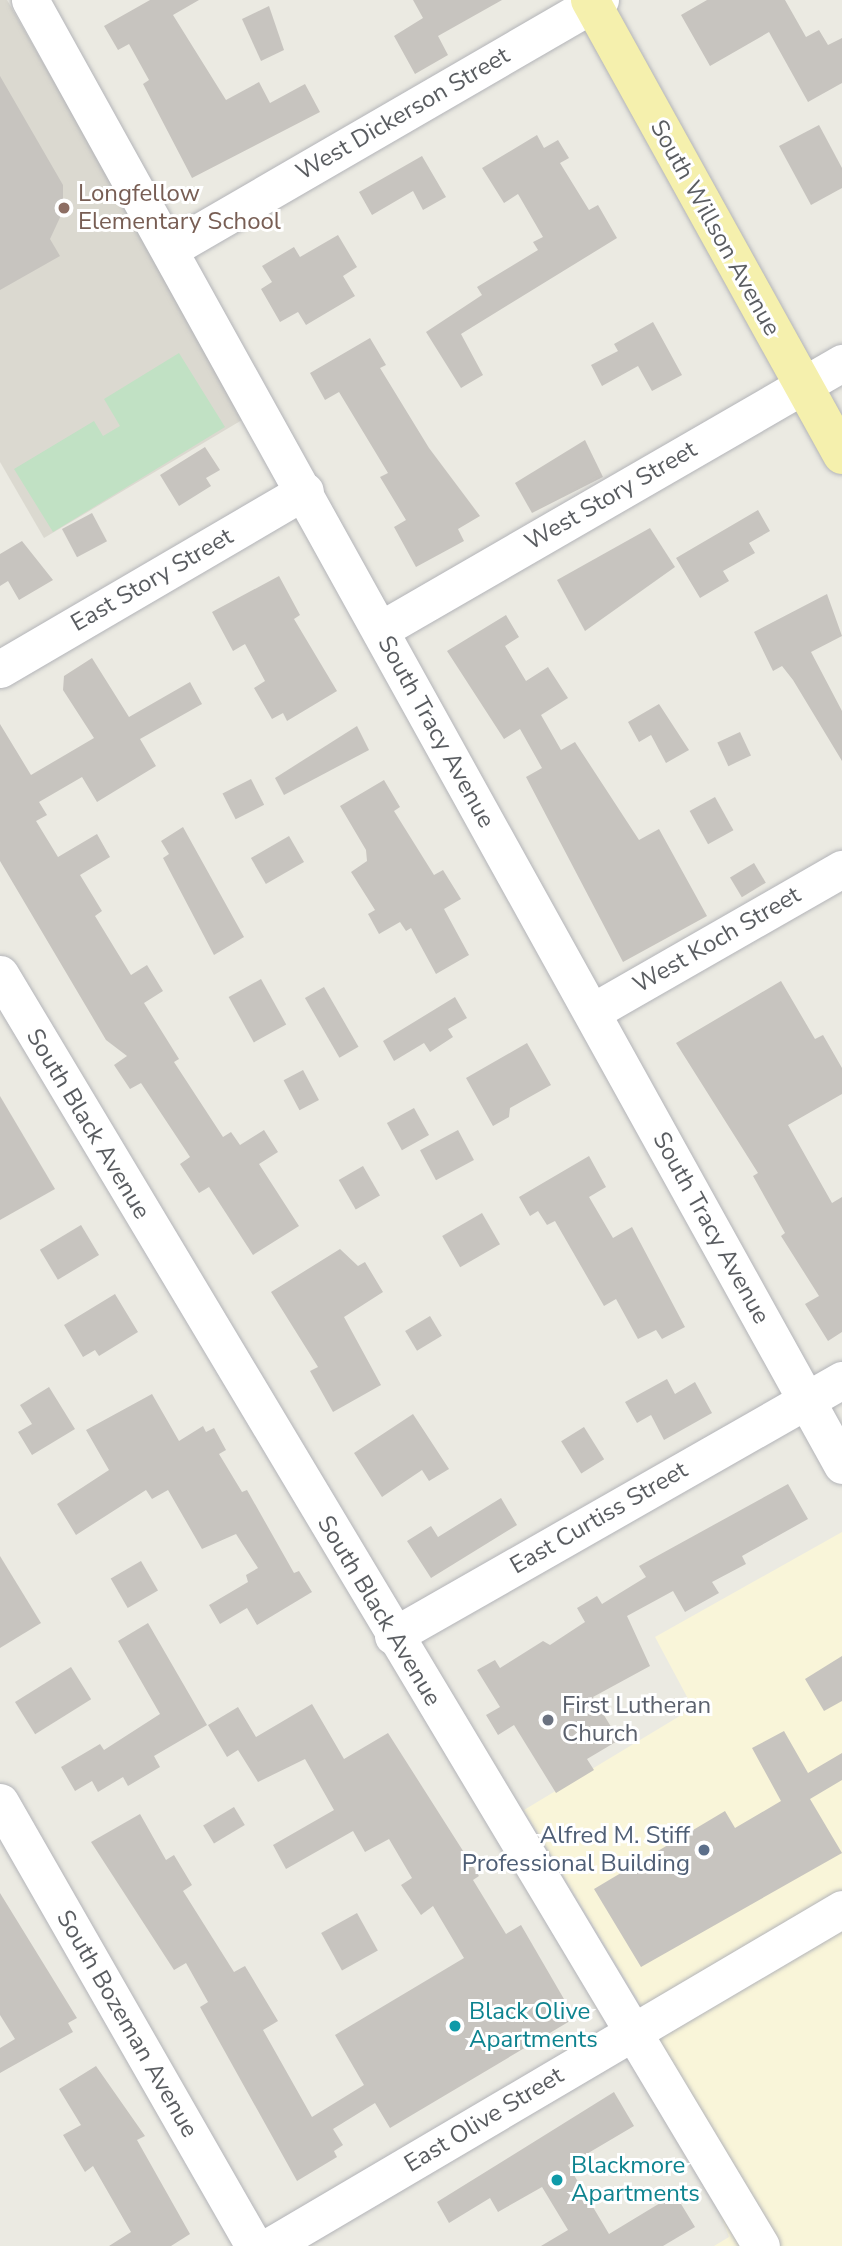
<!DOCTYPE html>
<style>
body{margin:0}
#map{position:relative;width:842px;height:2246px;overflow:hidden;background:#ebeae2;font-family:"Nunito Sans",sans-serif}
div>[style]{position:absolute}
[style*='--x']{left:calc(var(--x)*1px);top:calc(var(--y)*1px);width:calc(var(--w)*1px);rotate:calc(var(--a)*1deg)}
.commercial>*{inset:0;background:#f9f5d9}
.education>*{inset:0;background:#dbd9d0}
.green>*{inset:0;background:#c1e1c4}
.building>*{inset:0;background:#c7c4bf;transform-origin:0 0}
.roads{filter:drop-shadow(0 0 2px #b3b4b8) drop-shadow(0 0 2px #b3b4b8)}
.minor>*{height:37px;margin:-18.5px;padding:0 18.5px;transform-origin:18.5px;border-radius:18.5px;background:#fff}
.major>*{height:38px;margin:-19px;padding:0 19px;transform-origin:19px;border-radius:19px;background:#f5f0ad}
.dots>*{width:19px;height:19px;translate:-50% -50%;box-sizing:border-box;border:4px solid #fff;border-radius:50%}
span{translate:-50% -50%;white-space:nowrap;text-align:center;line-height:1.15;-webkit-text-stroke:6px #fff;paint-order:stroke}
.street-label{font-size:24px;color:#5a5d61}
.education-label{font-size:24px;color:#785e54}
.left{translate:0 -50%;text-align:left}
.worship-label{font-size:24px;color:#5b616d}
.service-label{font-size:24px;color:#4e5e75}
.right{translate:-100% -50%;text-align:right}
.culture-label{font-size:24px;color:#0d838f}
</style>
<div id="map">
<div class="commercial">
<i style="clip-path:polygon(842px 1532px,842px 2246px,714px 2246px,729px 2237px,637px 1998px,524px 1810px,693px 1708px,655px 1637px)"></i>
</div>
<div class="education">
<i style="clip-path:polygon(0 0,7px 0,247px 417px,44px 538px,0 462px)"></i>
</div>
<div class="green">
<i style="clip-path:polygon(179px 353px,225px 427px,53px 532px,14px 469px,94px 421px,103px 436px,120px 426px,104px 399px)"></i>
</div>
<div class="building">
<i style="clip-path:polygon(150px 0,199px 0,173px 15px,226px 100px,259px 82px,270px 103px,305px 84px,320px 112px,192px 178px,143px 84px,149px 80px,129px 44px,118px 50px,104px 26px)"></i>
<i style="clip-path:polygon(413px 0,502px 0,438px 36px,448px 55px,415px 74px,394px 36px,423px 18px)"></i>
<i style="clip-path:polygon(707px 0,785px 0,806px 37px,819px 30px,828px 45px,842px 38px,842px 83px,808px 102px,769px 32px,710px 66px,681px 15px)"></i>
<i style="clip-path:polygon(269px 6px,284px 50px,261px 61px,242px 19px)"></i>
<i style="clip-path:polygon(0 76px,63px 185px,63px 211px,50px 239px,60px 256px,0 290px)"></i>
<i style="clip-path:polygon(819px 125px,842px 168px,842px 188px,811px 205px,779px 146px)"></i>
<i style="clip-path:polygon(537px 135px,544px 148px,558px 140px,569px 158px,560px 163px,589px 210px,598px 205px,617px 238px,461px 334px,483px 375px,461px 388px,426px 332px,482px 295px,477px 287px,538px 250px,533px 242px,543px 237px,518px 194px,504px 203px,482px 168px)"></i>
<i style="clip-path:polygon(422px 156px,446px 197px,423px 210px,413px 191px,372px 215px,359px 192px)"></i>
<i style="clip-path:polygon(338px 235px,357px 267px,343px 276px,355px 296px,306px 325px,298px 312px,280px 322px,261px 289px,272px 282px,262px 266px,294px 247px,300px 257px)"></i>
<i style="clip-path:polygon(653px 322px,682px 375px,652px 391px,638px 366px,602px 386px,591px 365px,618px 351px,614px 344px)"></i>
<i style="clip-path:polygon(370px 338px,386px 365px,380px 368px,429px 448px,480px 516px,458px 529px,464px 541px,416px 567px,394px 527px,406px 520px,380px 477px,388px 473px,339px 392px,325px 400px,310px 373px)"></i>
<i style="clip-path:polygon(585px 440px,603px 477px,532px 513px,515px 483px)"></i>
<i style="clip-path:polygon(205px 447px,220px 470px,206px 478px,211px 486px,179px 506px,160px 475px)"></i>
<i style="clip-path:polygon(758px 510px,770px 531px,749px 543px,755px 553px,723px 571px,729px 581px,700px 598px,676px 558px)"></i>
<i style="left:92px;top:513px;width:32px;height:34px;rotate:62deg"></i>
<i style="clip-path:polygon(650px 528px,675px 567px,585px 631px,557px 580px)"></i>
<i style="clip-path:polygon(22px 541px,53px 580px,19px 600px,8px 581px,0 586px,0 554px)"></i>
<i style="clip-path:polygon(279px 576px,300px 615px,294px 619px,337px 691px,287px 721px,283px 713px,272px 719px,254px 688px,265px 681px,245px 644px,233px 651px,212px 612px)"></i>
<i style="clip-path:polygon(827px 594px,842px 636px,811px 652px,842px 711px,842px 761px,793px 680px,782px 666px,773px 671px,754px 632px)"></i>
<i style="clip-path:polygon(506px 615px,519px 637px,505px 646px,526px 681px,548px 667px,568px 698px,541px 715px,561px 750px,575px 742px,639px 840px,659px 829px,707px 916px,623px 962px,526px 777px,542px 768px,520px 729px,504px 739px,447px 651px)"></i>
<i style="clip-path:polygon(92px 658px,129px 717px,190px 682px,202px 704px,140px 739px,156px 766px,97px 802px,82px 777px,39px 802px,47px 815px,36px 821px,58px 857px,97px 834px,110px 857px,80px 875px,102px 911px,95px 916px,131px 975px,147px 965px,163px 991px,144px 1003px,179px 1059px,174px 1062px,223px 1137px,231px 1132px,240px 1145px,264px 1130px,278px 1152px,259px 1164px,299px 1226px,253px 1255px,209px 1187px,199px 1193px,180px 1164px,190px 1157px,141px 1083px,130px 1089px,114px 1065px,127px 1056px,106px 1040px,0 861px,0 724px,31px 775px,94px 738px,63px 690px,64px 676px)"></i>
<i style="clip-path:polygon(659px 704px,689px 750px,666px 763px,651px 735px,639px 742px,628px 722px)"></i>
<i style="clip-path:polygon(357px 726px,369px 750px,284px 795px,275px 778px)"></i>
<i style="left:740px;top:732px;width:26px;height:25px;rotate:65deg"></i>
<i style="left:251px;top:779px;width:29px;height:32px;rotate:63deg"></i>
<i style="clip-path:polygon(384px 780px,400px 807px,394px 811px,434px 875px,443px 870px,461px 899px,444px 909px,469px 955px,436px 974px,411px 928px,406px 931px,400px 922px,379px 934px,368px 914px,375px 910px,351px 872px,367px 861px,366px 850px,340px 806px)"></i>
<i style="left:715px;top:797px;width:38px;height:29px;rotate:61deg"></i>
<i style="clip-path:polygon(183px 827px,244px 937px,214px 955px,163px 858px,169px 854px,161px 841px)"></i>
<i style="left:289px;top:836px;width:30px;height:44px;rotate:60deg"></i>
<i style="left:754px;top:863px;width:23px;height:28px;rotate:59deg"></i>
<i style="left:261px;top:979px;width:52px;height:37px;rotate:61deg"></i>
<i style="clip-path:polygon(781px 981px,815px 1039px,823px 1035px,842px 1068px,842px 1094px,788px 1125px,832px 1203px,842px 1197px,842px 1332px,828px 1341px,805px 1304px,819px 1296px,781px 1236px,785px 1233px,753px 1176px,758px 1173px,676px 1043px)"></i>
<i style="left:324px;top:987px;width:69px;height:22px;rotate:60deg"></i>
<i style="clip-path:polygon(455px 997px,467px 1018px,448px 1029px,453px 1037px,430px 1052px,424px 1043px,394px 1061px,383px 1041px)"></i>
<i style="clip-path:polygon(527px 1043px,551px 1085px,510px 1108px,509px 1117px,493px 1126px,466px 1078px)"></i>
<i style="left:303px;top:1070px;width:34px;height:22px;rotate:62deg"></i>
<i style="clip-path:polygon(0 1096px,55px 1189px,0 1220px)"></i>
<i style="left:414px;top:1108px;width:31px;height:31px;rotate:61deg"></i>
<i style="left:458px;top:1130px;width:34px;height:43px;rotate:62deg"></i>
<i style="clip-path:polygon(589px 1156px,606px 1187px,589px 1197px,613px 1238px,632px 1227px,685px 1327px,662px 1339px,656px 1330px,638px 1339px,616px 1299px,604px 1306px,555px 1221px,547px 1225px,538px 1211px,530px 1216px,519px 1197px)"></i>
<i style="left:363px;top:1166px;width:34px;height:28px;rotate:60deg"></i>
<i style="left:482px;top:1213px;width:36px;height:46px;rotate:60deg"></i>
<i style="left:81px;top:1225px;width:35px;height:48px;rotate:59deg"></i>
<i style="clip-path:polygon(340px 1249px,358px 1266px,365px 1262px,383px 1292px,344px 1317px,381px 1385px,333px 1412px,310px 1371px,318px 1367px,271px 1292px)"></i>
<i style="clip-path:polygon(115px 1294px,138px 1332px,99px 1356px,95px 1350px,83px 1357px,64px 1325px)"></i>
<i style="left:430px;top:1316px;width:23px;height:29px;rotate:59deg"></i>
<i style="clip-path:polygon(667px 1379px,675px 1394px,695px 1382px,712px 1413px,664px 1440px,651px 1415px,637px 1423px,625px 1402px)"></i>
<i style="clip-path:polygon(49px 1387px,75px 1429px,32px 1455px,18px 1432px,32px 1424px,20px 1405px)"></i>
<i style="clip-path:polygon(152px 1394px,179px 1441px,203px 1426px,206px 1432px,214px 1428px,226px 1450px,219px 1454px,242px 1492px,247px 1490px,294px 1573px,299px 1571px,312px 1592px,257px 1625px,247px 1608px,220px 1624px,209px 1605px,248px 1582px,246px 1575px,258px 1568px,236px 1534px,202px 1549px,168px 1490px,152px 1499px,146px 1490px,76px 1535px,57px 1504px,109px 1470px,86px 1430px)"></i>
<i style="clip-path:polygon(413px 1414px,449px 1469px,429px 1481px,422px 1470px,382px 1497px,354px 1453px)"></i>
<i style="left:584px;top:1427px;width:38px;height:27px;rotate:58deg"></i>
<i style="clip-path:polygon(788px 1484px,808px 1519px,742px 1556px,746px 1564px,712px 1582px,719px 1593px,685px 1612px,673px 1591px,627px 1616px,650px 1666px,593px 1697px,619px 1740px,587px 1759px,594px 1770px,556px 1793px,514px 1725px,498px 1735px,486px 1715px,500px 1707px,477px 1670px,495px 1660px,500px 1668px,543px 1641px,550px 1645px,585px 1622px,577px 1608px,597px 1596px,602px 1604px,646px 1577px,639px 1566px)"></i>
<i style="clip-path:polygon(501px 1498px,517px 1525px,431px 1578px,407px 1541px,431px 1526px,438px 1537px)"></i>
<i style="clip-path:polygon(0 1556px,41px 1623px,0 1648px)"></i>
<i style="left:141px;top:1561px;width:34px;height:35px;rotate:60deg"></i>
<i style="clip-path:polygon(148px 1623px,207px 1725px,154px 1756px,160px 1767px,128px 1786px,123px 1777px,98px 1792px,92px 1781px,75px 1791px,61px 1767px,100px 1744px,104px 1750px,160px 1714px,118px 1641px)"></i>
<i style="clip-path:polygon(842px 1656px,842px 1701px,824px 1711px,805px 1679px)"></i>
<i style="left:71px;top:1667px;width:38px;height:66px;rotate:58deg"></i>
<i style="clip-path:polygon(312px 1704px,344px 1759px,388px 1733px,479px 1876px,473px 1880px,506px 1934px,521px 1925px,575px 2018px,390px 2128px,375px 2103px,333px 2129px,343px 2145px,334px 2151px,337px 2157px,297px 2181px,200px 2007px,208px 2002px,186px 1963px,174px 1970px,91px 1842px,140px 1814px,166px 1860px,174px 1855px,192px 1885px,183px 1891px,234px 1972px,245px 1966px,278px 2021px,263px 2030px,312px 2117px,364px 2085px,335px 2035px,464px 1958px,433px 1906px,421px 1915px,401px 1885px,412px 1878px,389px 1839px,365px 1852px,353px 1831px,286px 1869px,273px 1845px,334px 1810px,305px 1759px,258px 1782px,238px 1750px,227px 1757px,208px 1725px,238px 1707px,256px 1737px)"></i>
<i style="clip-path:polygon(784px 1731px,808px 1773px,842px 1753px,842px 1780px,810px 1799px,842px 1853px,641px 1967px,594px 1889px,725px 1811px,735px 1828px,781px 1801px,752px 1748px)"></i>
<i style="left:234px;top:1807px;width:21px;height:36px;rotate:59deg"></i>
<i style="clip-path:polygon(0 1893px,77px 2018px,68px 2023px,73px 2032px,0 2073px,0 2048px,15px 2039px,0 2015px)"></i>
<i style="left:357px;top:1913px;width:43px;height:41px;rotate:61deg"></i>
<i style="clip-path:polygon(96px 2066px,145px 2136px,137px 2140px,190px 2234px,171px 2246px,109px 2246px,131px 2232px,93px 2166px,85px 2172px,63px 2135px,81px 2125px,59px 2089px)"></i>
<i style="clip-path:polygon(614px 2092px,634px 2126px,568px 2165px,609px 2234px,675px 2194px,695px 2227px,663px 2246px,541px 2246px,568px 2230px,542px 2187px,498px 2212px,490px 2198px,449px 2223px,437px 2202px)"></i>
</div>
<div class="roads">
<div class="minor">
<i style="--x:30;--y:0;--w:1675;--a:61"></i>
<i style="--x:170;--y:249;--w:497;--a:-30.1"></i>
<i style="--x:380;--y:630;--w:534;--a:-30.02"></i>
<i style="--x:0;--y:669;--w:353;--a:-30.3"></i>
<i style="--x:0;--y:974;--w:1482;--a:59.11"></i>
<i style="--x:592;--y:1012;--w:288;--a:-29.8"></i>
<i style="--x:393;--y:1636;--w:517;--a:-29.69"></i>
<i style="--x:0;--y:1802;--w:512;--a:60.23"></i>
<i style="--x:270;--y:2246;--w:664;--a:-30.5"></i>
</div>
<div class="major">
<i style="--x:590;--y:0;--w:520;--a:61.02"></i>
</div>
</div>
<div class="dots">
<i style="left:64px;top:208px;background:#8d6e63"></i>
<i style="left:548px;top:1720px;background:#6b7280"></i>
<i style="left:704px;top:1850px;background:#5c6f8a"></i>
<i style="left:455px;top:2026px;background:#0f9aa8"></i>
<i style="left:557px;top:2180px;background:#0f9aa8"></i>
</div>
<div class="street-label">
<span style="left:403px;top:114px;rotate:-30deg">West Dickerson Street</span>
<span style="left:715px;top:228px;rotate:61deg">South Willson Avenue</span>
<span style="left:611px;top:496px;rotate:-30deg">West Story Street</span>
<span style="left:152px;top:580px;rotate:-30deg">East Story Street</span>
<span style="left:436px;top:732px;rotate:61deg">South Tracy Avenue</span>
<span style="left:717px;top:940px;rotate:-30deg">West Koch Street</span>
<span style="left:88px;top:1124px;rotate:59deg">South Black Avenue</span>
<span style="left:711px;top:1228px;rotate:61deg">South Tracy Avenue</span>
<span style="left:599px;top:1518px;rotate:-30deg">East Curtiss Street</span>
<span style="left:379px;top:1611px;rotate:59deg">South Black Avenue</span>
<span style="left:127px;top:2024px;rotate:60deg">South Bozeman Avenue</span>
<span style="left:484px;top:2120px;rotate:-31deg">East Olive Street</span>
</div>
<div class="education-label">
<span class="left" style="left:78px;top:208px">Longfellow<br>Elementary School</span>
</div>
<div class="worship-label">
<span class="left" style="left:562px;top:1720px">First Lutheran<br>Church</span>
</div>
<div class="service-label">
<span class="right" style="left:690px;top:1850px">Alfred M. Stiff<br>Professional Building</span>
</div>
<div class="culture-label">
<span class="left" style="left:469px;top:2026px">Black Olive<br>Apartments</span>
<span class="left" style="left:571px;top:2180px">Blackmore<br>Apartments</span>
</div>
</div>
